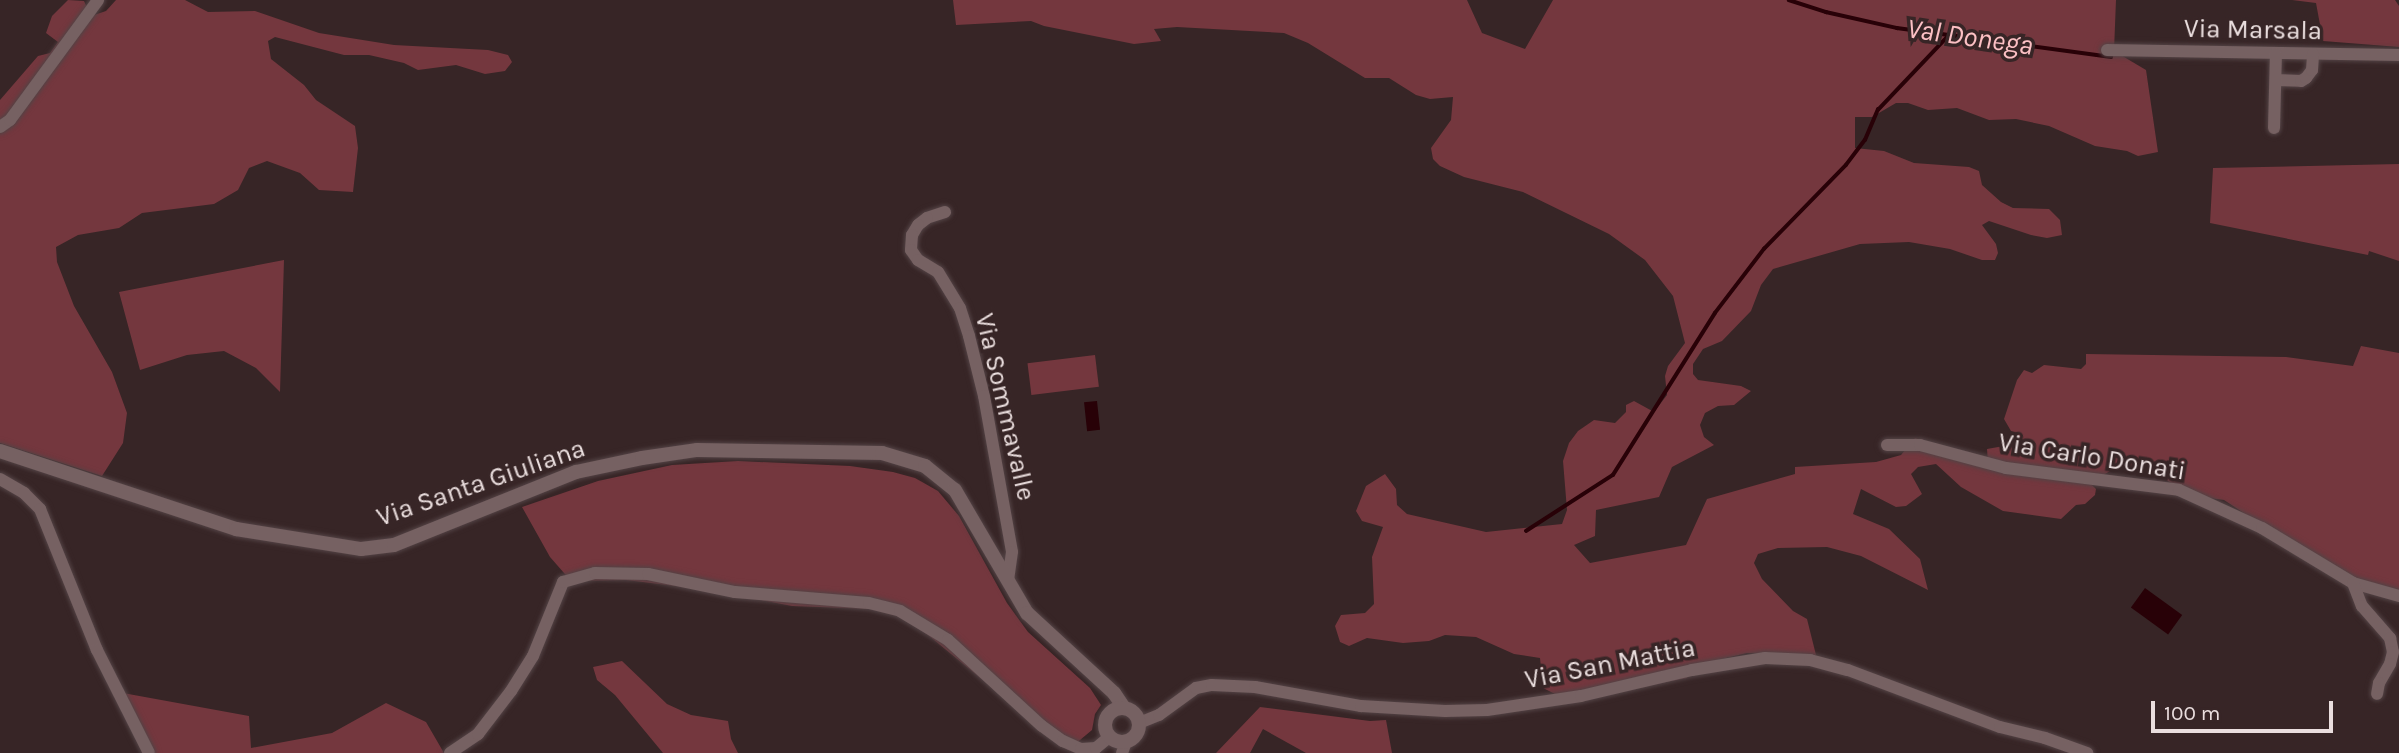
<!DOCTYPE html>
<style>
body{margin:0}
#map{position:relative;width:2399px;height:753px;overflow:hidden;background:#372526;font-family:Karla,sans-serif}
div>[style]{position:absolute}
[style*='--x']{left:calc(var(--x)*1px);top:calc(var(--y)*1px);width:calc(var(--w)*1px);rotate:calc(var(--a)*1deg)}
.green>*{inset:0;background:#74373e;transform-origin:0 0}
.water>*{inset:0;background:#280107;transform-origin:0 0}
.stream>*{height:3.5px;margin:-1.75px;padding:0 1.75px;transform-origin:1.75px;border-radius:1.75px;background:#280107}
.roads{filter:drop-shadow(0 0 2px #534345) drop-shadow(0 0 2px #534345)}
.minor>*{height:12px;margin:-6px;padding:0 6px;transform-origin:6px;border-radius:6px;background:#766162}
.tertiary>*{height:14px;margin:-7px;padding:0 7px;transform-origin:7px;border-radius:7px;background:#766162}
.tertiary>.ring{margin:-7px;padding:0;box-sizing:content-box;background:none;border:14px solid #766162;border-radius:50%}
span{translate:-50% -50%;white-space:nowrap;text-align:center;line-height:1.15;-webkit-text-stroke:7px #372526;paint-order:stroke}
.street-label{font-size:26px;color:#eadede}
.water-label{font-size:28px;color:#fcc0c4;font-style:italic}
.scale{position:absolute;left:2151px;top:701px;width:182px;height:32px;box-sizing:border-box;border:4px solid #eadede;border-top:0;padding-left:9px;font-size:21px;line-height:24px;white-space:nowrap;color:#eadede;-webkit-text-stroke:5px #372526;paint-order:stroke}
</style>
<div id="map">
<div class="green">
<i style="clip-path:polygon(68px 0,84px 1px,91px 16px,106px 11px,116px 0,185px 0,208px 12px,255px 11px,319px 33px,394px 45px,488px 50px,508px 55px,512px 62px,505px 71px,485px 74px,456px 65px,418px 70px,404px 63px,369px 55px,344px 55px,275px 37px,268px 41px,271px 59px,304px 85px,316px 100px,355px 126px,358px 148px,353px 192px,319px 190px,300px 173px,267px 161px,249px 168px,238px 190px,214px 204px,142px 213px,119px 228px,78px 235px,56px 247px,57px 262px,74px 306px,112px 372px,127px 413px,123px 443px,102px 476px,0 443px,0 100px,38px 56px,50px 53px,58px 42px,46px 33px,52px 16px)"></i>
<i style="clip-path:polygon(953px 0,1467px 0,1482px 33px,1525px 49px,1553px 0,2116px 0,2114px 51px,2146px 70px,2158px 152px,2138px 156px,2127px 151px,2095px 146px,2049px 126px,2016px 119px,1989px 120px,1957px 108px,1928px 110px,1908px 103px,1896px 103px,1872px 117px,1855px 117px,1855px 148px,1884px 151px,1914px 163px,1969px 167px,1979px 171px,1982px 185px,2001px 202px,2013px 208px,2049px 209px,2060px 220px,2062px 235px,2047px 238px,2031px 235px,1989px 221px,1982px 225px,1996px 244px,1998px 253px,1995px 260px,1982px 260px,1950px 249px,1909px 242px,1860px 244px,1773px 269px,1761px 285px,1751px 311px,1722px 341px,1703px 349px,1693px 364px,1693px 374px,1698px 380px,1741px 386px,1751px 391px,1734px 405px,1718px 406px,1705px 413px,1700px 425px,1704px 437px,1714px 445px,1672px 467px,1659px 497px,1596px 510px,1595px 536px,1574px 545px,1590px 563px,1686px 545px,1707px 499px,1795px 474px,1795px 467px,1876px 462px,1901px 455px,1915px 438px,1988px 463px,1987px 449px,2015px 444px,2017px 433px,2011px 431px,2004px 419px,2017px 380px,2024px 370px,2032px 373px,2044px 365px,2081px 369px,2086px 364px,2086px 354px,2286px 357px,2353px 366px,2361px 346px,2399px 353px,2399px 598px,2356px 587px,2224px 500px,2194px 496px,2152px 472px,2120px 465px,2090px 483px,2096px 489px,2095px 495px,2085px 504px,2076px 505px,2061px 519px,2003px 511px,1961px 487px,1936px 464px,1918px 467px,1911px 474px,1922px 494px,1906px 506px,1896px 507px,1861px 489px,1853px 514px,1889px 529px,1920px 559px,1928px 590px,1861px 556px,1827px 547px,1778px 548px,1758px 554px,1754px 563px,1762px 579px,1793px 611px,1807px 619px,1816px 655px,1747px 653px,1692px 666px,1687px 678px,1569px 701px,1543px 688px,1540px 658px,1514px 654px,1476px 637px,1445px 635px,1429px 641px,1403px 643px,1367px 638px,1349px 646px,1340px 642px,1335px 626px,1341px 615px,1365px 613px,1374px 604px,1372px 557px,1383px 527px,1362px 521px,1356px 511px,1366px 486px,1385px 474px,1396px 489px,1397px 505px,1407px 514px,1486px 532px,1562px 524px,1567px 510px,1563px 461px,1569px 443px,1578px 431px,1594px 420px,1615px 423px,1626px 412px,1626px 405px,1634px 401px,1654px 412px,1667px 395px,1665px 376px,1668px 366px,1685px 343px,1673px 296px,1645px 260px,1609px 234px,1523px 192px,1464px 177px,1440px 166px,1433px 159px,1431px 148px,1451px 120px,1453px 97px,1430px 99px,1416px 95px,1389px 78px,1365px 78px,1308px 43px,1284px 33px,1177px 27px,1154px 29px,1161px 41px,1134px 44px,1044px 26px,1031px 21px,956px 25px)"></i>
<i style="clip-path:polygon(2292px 0,2395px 0,2399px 6px,2399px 47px,2323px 41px,2316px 3px)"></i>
<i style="clip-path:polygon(2399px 164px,2399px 261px,2369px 251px,2368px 255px,2210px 223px,2213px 168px)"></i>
<i style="clip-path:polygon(284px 260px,280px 392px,256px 368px,224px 351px,187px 355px,140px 370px,119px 292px)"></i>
<i style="left:1095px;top:355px;width:32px;height:68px;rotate:83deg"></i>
<i style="clip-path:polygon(738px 461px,850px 466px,893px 472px,915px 478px,938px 491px,959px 516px,1007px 603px,1028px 632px,1090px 688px,1101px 705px,1095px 714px,1092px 730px,1068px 750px,928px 635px,900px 616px,874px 609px,792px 606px,709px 590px,626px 580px,571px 581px,550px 557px,522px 507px,598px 481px,672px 465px)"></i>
<i style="clip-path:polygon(622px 661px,667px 704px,691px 715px,728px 721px,731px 739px,738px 753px,663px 753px,615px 695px,597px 680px,593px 667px)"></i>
<i style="clip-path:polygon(112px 691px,249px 716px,251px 748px,332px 733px,386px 703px,426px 722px,444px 753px,149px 753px)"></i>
<i style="clip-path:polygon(1260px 707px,1370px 721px,1386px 720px,1392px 753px,1306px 753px,1263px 729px,1250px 753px,1216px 753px)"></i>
</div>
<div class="water">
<i style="left:1097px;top:401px;width:29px;height:13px;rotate:84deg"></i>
<i style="left:2145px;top:588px;width:46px;height:24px;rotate:36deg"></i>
</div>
<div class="stream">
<i style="--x:1789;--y:0;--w:39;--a:18"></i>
<i style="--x:1826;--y:12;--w:73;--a:12.7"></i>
<i style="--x:1897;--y:28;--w:216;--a:7.7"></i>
<i style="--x:1526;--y:531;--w:103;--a:-32.8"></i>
<i style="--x:1613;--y:475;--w:191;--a:-57.8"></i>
<i style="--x:1715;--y:313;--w:81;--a:-52.6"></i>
<i style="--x:1764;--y:249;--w:117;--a:-45.7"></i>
<i style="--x:1846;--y:165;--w:31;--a:-53"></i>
<i style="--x:1865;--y:140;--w:33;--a:-67"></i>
<i style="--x:1878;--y:110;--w:106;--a:-46.5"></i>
</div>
<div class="roads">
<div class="minor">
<i style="--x:2107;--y:50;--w:292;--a:1"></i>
<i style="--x:2276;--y:80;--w:25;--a:2"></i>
<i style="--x:2301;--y:81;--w:6;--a:-31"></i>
<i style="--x:2306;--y:78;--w:10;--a:-53"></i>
<i style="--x:2312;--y:70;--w:16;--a:-86"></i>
<i style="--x:0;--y:127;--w:12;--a:-35"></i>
<i style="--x:10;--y:120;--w:149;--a:-53.7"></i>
<i style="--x:2274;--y:128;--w:75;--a:-88.5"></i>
<i style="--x:945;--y:212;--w:19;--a:162"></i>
<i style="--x:927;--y:218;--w:11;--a:142"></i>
<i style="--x:918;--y:225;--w:12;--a:121"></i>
<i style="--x:912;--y:235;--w:15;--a:94"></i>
<i style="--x:911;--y:250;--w:12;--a:55"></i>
<i style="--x:918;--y:260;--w:23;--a:31"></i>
<i style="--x:938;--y:272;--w:42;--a:58.6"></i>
<i style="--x:960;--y:308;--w:29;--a:72"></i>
<i style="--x:969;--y:336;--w:62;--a:76"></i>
<i style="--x:984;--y:396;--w:158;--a:79.8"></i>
<i style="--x:1012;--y:552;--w:29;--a:98"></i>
<i style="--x:1887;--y:445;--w:33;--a:0"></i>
<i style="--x:1920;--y:445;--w:89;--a:15"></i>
<i style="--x:2006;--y:468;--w:174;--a:7.2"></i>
<i style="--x:2179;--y:490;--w:91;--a:24.6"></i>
<i style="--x:2262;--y:528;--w:106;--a:31.1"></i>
<i style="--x:2353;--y:583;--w:48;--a:15.8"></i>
<i style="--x:0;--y:479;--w:28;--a:30"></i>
<i style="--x:24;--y:493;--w:23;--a:45"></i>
<i style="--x:40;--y:509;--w:152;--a:68"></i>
<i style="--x:97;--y:650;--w:115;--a:63.2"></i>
<i style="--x:2353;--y:583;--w:25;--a:69"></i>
<i style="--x:2362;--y:606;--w:43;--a:48.8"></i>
<i style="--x:2390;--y:638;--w:14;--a:78"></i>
<i style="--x:2393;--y:652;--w:12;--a:104"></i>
<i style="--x:2390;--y:664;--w:22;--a:120"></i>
<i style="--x:2379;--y:683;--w:11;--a:100"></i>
<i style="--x:1139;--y:723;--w:22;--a:-22"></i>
<i style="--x:1159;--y:715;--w:46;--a:-36.1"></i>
<i style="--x:1196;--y:688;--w:16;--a:-11"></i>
<i style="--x:1212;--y:685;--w:43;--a:2.7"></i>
<i style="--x:1255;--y:687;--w:108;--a:10.2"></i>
<i style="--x:1361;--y:706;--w:84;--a:3.4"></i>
<i style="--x:1445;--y:711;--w:42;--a:-1.4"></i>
<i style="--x:1487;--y:710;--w:95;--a:-8.5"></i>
<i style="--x:1581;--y:696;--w:114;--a:-13.2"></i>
<i style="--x:1692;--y:670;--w:74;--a:-9.3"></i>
<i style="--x:1765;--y:658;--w:45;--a:2.5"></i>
<i style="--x:1810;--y:660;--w:39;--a:15"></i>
<i style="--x:1848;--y:670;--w:162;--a:20.6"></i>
<i style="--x:2000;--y:727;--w:46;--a:13.7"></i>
<i style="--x:2045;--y:738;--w:45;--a:19.7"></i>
<i style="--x:450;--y:753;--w:34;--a:-34"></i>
<i style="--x:478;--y:734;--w:54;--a:-52.5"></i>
<i style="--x:511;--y:691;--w:41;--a:-57.8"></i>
<i style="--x:533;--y:656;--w:80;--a:-67.9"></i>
<i style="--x:563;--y:582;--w:33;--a:-16"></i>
<i style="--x:595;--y:573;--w:53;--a:1.1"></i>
<i style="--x:648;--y:574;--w:89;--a:11.7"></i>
<i style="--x:735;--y:592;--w:134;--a:4.7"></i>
<i style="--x:869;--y:603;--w:32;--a:14"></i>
<i style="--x:900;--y:611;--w:56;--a:31.1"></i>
<i style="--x:948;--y:640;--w:127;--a:42.5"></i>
<i style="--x:1042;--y:726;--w:26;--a:36"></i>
<i style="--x:1063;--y:741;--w:20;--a:24"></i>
<i style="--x:1081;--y:749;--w:15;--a:-4"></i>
<i style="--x:1096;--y:748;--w:17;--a:-40"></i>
<i style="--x:1122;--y:753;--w:12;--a:-70"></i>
</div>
<div class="tertiary">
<i style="--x:0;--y:451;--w:249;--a:18.3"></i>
<i style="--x:236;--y:529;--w:127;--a:9.1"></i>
<i style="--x:361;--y:549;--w:33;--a:-7"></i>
<i style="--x:394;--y:545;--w:196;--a:-21.9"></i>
<i style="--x:576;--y:472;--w:67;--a:-12"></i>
<i style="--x:642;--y:458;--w:56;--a:-8.3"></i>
<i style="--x:697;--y:450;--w:185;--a:0.9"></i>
<i style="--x:882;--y:453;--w:45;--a:16.8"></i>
<i style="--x:925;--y:466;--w:38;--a:39"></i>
<i style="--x:955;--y:490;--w:143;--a:59.7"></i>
<i style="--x:1027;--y:613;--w:118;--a:42.6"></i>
<i style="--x:1114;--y:693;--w:18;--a:56"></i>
<i class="ring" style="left:1105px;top:708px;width:20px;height:20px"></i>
</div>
</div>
<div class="street-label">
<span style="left:2253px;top:30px;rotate:1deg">Via Marsala</span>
<span style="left:1005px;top:407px;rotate:77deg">Via Sommavalle</span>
<span style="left:2092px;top:457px;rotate:9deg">Via Carlo Donati</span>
<span style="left:481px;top:483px;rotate:-19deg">Via Santa Giuliana</span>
<span style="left:1610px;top:664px;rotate:-11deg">Via San Mattia</span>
</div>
<div class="water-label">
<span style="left:1970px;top:37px;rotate:8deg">Val Donega</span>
</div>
<div class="scale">100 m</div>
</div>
